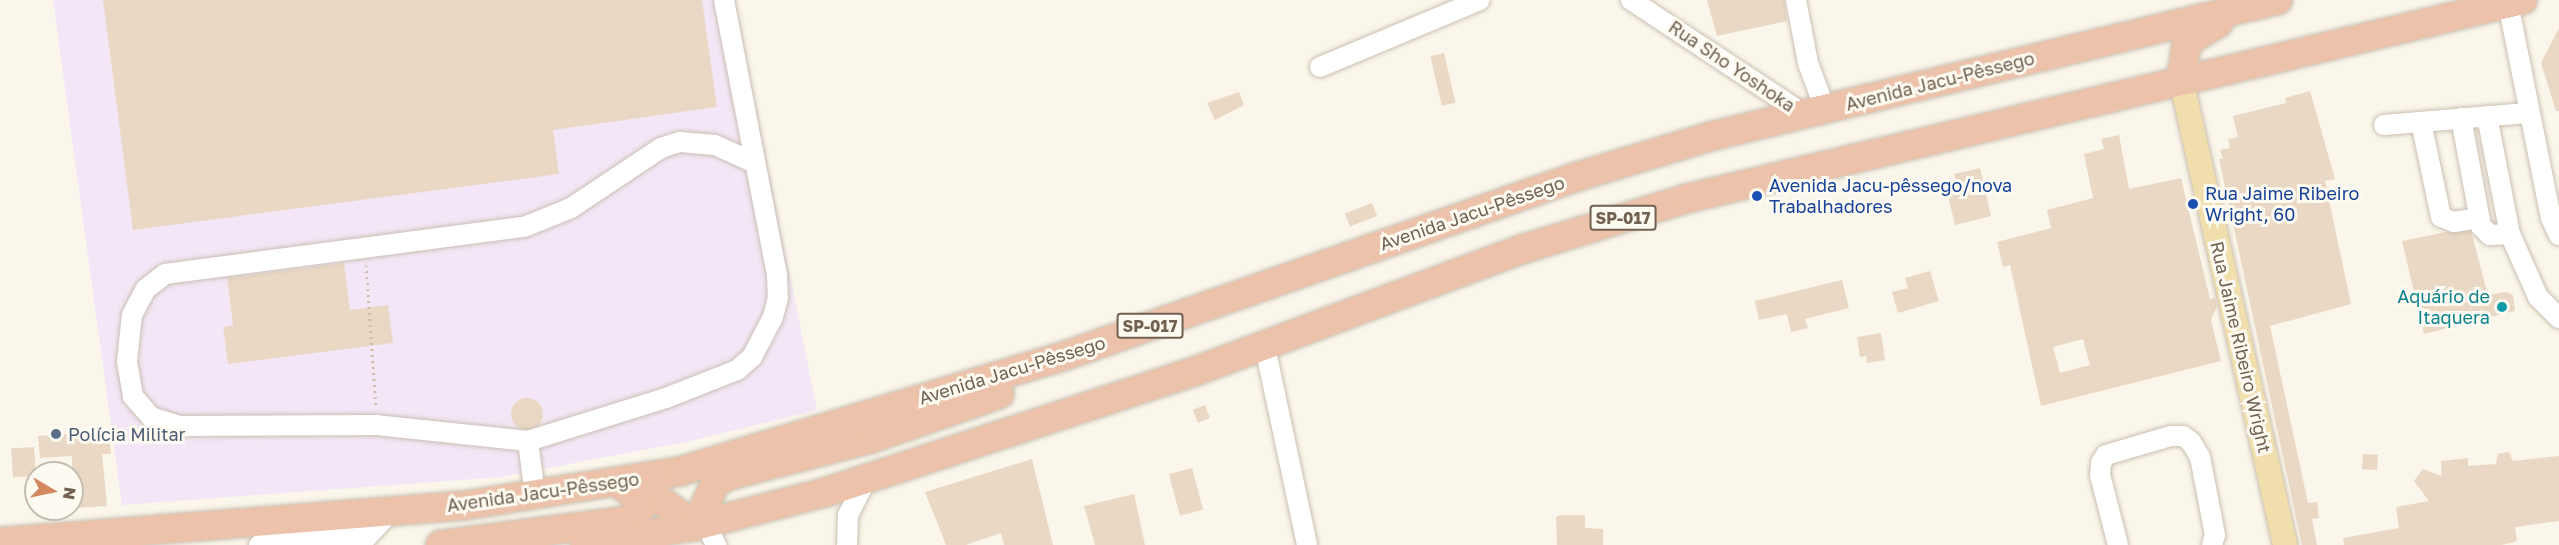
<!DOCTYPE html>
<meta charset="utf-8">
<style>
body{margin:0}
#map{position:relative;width:2559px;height:545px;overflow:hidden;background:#faf6eb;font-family:"Golos Text",sans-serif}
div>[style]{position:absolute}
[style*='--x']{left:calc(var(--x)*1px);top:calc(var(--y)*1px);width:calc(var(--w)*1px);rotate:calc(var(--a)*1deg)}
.education>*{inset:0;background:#f3e7f7}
.building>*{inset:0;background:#ead8c4;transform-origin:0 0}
.round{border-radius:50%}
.path>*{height:3px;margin-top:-1.5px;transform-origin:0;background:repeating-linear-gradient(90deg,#d1bea9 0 1.5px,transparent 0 6px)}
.roads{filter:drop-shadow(0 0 2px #cbc0b2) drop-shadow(0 0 2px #cbc0b2)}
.minor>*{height:20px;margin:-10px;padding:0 10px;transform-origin:10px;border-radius:10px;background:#fff}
.major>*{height:24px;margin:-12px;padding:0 12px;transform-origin:12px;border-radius:12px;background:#f0dfac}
.highway>*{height:28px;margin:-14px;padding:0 14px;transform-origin:14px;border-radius:14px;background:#ecc3aa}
.dots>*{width:16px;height:16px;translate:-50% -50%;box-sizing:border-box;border:3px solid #fdfaf1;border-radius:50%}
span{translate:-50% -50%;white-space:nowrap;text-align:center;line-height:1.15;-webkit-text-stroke:6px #fdfaf1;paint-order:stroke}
.shield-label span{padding:2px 4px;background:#fdfaf1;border:2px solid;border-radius:4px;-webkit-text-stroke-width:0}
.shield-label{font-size:16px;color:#726151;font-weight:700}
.street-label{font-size:18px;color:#726151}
.transit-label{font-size:18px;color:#164399}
.left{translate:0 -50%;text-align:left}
.culture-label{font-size:18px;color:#0d838f}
.right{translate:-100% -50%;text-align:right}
.service-label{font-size:18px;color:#4e5e75}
.north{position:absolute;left:24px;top:461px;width:60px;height:60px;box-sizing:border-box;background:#fdfaf1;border:2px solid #c5bdb1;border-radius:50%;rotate:99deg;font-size:16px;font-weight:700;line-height:24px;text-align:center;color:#726151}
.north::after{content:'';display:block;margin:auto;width:21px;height:27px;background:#d48860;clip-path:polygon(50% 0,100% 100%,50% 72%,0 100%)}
</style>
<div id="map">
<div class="education">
<i style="clip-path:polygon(53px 0,735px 0,817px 410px,690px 441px,501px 477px,122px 505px)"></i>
</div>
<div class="building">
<i style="clip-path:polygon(103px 0,702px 0,717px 107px,553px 130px,559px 174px,133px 230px)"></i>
<i style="clip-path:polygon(1707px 0,1784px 0,1787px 21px,1717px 36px)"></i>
<i style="clip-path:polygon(2559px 28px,2559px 111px,2556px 111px,2541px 63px)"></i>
<i style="left:1444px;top:53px;width:51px;height:14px;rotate:77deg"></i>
<i style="clip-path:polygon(2310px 91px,2335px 179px,2325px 181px,2351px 304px,2270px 326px,2308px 503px,2317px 502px,2319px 518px,2312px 519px,2317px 545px,2302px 545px,2219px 159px,2223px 159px,2220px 150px,2230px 148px,2228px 139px,2238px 137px,2233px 116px,2286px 103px,2285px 98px)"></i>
<i style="clip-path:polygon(1239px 92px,1244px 105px,1215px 120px,1207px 103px)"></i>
<i style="clip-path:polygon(evenodd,2119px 135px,2129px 189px,2181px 178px,2210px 299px,2215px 298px,2217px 306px,2211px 320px,2221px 361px,2041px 406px,2010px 265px,2003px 267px,1997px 242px,2051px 228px,2047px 210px,2093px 198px,2084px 154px,2104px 149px,2101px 139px,2119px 135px,2083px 339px,2090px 365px,2060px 373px,2053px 347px,2083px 339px)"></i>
<i style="clip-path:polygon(1980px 168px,1991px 216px,1955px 225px,1945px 183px,1957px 186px,1954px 174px)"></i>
<i style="left:1372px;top:203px;width:14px;height:29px;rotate:69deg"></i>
<i style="clip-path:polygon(2471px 231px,2488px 295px,2507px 292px,2513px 295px,2515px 311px,2424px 334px,2402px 241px,2446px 232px)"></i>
<i style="clip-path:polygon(344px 263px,350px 310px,388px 305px,393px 343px,228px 364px,223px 327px,233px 325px,227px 278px)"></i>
<i style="clip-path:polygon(1930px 271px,1939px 301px,1898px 313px,1892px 292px,1908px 288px,1905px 278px)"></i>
<i style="clip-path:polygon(1842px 280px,1849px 308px,1805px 319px,1808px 328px,1791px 332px,1787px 314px,1759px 320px,1755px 301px)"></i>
<i style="clip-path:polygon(1881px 333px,1885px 360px,1867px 363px,1866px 356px,1860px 357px,1857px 337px)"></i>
<i class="round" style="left:511px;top:398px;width:32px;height:32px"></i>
<i style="left:1205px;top:405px;width:14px;height:13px;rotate:69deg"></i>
<i style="clip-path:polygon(109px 431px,111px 454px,102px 454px,107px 506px,72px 508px,72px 456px,40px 458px,38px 436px)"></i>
<i style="left:34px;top:447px;width:29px;height:23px;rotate:86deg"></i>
<i style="clip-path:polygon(2509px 452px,2513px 461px,2559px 456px,2559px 521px,2515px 527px,2517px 541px,2502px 545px,2344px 545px,2343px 538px,2399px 528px,2396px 507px,2429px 501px,2414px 481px,2423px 469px,2442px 476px,2441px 461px,2468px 458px,2468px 466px,2496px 464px,2498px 454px)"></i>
<i style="left:2363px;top:454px;width:15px;height:15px;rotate:4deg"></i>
<i style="clip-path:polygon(1032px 459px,1053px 545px,1004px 545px,1001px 533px,966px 545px,946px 545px,925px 492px)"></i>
<i style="left:1192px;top:468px;width:43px;height:24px;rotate:75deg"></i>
<i style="clip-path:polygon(1134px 494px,1145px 545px,1095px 545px,1084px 506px)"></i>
<i style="clip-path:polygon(1560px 515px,1585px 515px,1585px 528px,1603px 529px,1603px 545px,1557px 545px,1556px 517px)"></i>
</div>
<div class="path">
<i style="--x:366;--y:265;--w:143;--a:86"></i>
</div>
<div class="roads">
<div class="minor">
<i style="--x:724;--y:0;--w:280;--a:79.1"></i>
<i style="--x:777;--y:275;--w:23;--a:88"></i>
<i style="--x:778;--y:298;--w:20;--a:105"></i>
<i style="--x:773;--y:317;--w:45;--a:117.7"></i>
<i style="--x:752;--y:357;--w:20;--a:139"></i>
<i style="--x:737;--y:370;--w:76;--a:158.5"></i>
<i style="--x:666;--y:398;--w:145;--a:162.7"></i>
<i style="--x:528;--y:441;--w:152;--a:-174"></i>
<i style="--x:377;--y:425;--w:197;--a:179.7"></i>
<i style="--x:180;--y:426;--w:30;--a:-163"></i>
<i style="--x:151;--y:417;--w:28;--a:-131"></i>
<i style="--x:133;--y:396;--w:36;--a:-100"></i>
<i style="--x:127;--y:361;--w:46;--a:-83.8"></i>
<i style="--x:132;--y:315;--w:30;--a:-62"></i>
<i style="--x:146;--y:289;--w:24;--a:-38"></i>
<i style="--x:165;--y:274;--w:362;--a:-7.5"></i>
<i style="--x:524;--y:227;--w:51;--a:-22"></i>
<i style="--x:571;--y:208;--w:108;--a:-33.7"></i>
<i style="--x:661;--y:148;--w:20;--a:-18"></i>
<i style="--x:680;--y:142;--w:35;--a:5"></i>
<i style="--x:715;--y:145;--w:44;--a:24.2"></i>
<i style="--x:1631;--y:0;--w:206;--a:33.5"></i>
<i style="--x:1796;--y:0;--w:64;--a:79.2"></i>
<i style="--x:1808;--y:63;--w:49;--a:69.7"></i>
<i style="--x:2508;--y:3;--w:219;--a:78.7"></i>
<i style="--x:2551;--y:218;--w:19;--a:65"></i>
<i style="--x:1320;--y:67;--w:173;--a:-22.7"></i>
<i style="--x:2487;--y:116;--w:120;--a:79"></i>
<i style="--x:2510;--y:234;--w:69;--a:66"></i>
<i style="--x:2538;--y:297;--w:30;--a:45"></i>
<i style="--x:2461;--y:118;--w:110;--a:79.5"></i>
<i style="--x:2481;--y:226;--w:13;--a:45"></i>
<i style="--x:2490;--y:235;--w:20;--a:-3"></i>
<i style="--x:2421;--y:122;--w:97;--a:78.1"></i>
<i style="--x:2441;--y:217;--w:14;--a:21"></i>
<i style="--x:2454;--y:222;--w:24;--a:-9"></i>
<i style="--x:2384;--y:125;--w:144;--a:-4.8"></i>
<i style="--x:1265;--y:347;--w:202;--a:78"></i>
<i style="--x:528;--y:441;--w:55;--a:82.7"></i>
<i style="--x:705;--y:523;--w:25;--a:63"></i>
<i style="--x:259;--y:545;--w:108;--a:-4.2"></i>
<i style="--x:367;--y:537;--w:35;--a:-47"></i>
<i style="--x:847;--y:545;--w:30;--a:-88"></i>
<i style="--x:848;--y:515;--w:42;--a:-62.8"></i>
<i style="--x:2118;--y:545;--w:72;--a:-104.4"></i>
<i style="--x:2100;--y:475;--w:12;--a:-85"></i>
<i style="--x:2101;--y:463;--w:9;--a:-58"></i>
<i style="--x:2106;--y:455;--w:68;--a:-16.3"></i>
<i style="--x:2171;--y:436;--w:12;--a:0"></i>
<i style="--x:2183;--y:436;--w:10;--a:37"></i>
<i style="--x:2191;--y:442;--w:17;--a:59"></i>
<i style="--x:2200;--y:457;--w:79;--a:79.1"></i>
<i style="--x:2215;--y:535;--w:10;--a:107"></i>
</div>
<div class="major">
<i style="--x:2181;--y:79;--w:477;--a:77.4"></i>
</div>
<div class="highway">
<i style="--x:2181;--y:79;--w:37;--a:-81"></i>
<i style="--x:2187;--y:42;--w:37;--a:-31"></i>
<i style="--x:624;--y:488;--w:29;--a:12"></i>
<i style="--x:652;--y:494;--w:54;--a:36.7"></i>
<i style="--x:695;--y:526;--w:49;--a:-64.5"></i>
<i style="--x:716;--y:482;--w:17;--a:-25"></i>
<i style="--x:731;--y:475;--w:147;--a:-14.6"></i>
<i style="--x:873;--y:438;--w:134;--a:-19.1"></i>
<i style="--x:0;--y:542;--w:462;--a:-4.5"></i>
<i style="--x:461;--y:506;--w:223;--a:-9"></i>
<i style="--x:681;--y:471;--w:403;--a:-16.7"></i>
<i style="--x:1067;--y:355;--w:539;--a:-19.28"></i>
<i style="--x:1576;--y:177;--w:142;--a:-16.8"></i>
<i style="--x:1712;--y:136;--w:582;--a:-13.51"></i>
<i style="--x:440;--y:545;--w:193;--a:-7.5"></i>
<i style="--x:631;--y:520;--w:16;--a:-50"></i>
<i style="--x:641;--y:508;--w:22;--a:-122"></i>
<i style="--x:585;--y:545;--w:112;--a:-9.8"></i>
<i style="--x:695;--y:526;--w:135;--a:-14.5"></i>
<i style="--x:826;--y:492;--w:389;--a:-18.1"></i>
<i style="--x:1196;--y:371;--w:349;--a:-20.5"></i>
<i style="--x:1523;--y:249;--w:174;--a:-17.1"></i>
<i style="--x:1689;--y:198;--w:857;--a:-13.36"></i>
</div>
</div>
<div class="dots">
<i style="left:1757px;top:196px;background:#1a4fb4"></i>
<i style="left:2193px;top:204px;background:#1a4fb4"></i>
<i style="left:2502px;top:307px;background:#0f9aa8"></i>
<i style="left:56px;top:434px;background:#5c6f8a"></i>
</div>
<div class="shield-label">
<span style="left:1623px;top:218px">SP-017</span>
<span style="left:1150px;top:326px">SP-017</span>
</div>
<div class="street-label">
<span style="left:1732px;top:66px;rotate:34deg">Rua Sho Yoshoka</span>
<span style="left:1940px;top:81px;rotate:-14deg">Avenida Jacu-Pêssego</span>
<span style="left:1472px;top:213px;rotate:-19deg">Avenida Jacu-Pêssego</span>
<span style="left:2241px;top:347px;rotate:77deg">Rua Jaime Ribeiro Wright</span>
<span style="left:1012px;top:370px;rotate:-17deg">Avenida Jacu-Pêssego</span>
<span style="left:543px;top:492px;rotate:-8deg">Avenida Jacu-Pêssego</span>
</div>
<div class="transit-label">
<span class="left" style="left:1769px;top:196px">Avenida Jacu-pêssego/nova<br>Trabalhadores</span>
<span class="left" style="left:2205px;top:204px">Rua Jaime Ribeiro<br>Wright, 60</span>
</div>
<div class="culture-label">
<span class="right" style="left:2490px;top:307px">Aquário de<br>Itaquera</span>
</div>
<div class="service-label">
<span class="left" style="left:68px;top:434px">Polícia Militar</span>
</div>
<div class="north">N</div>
</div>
